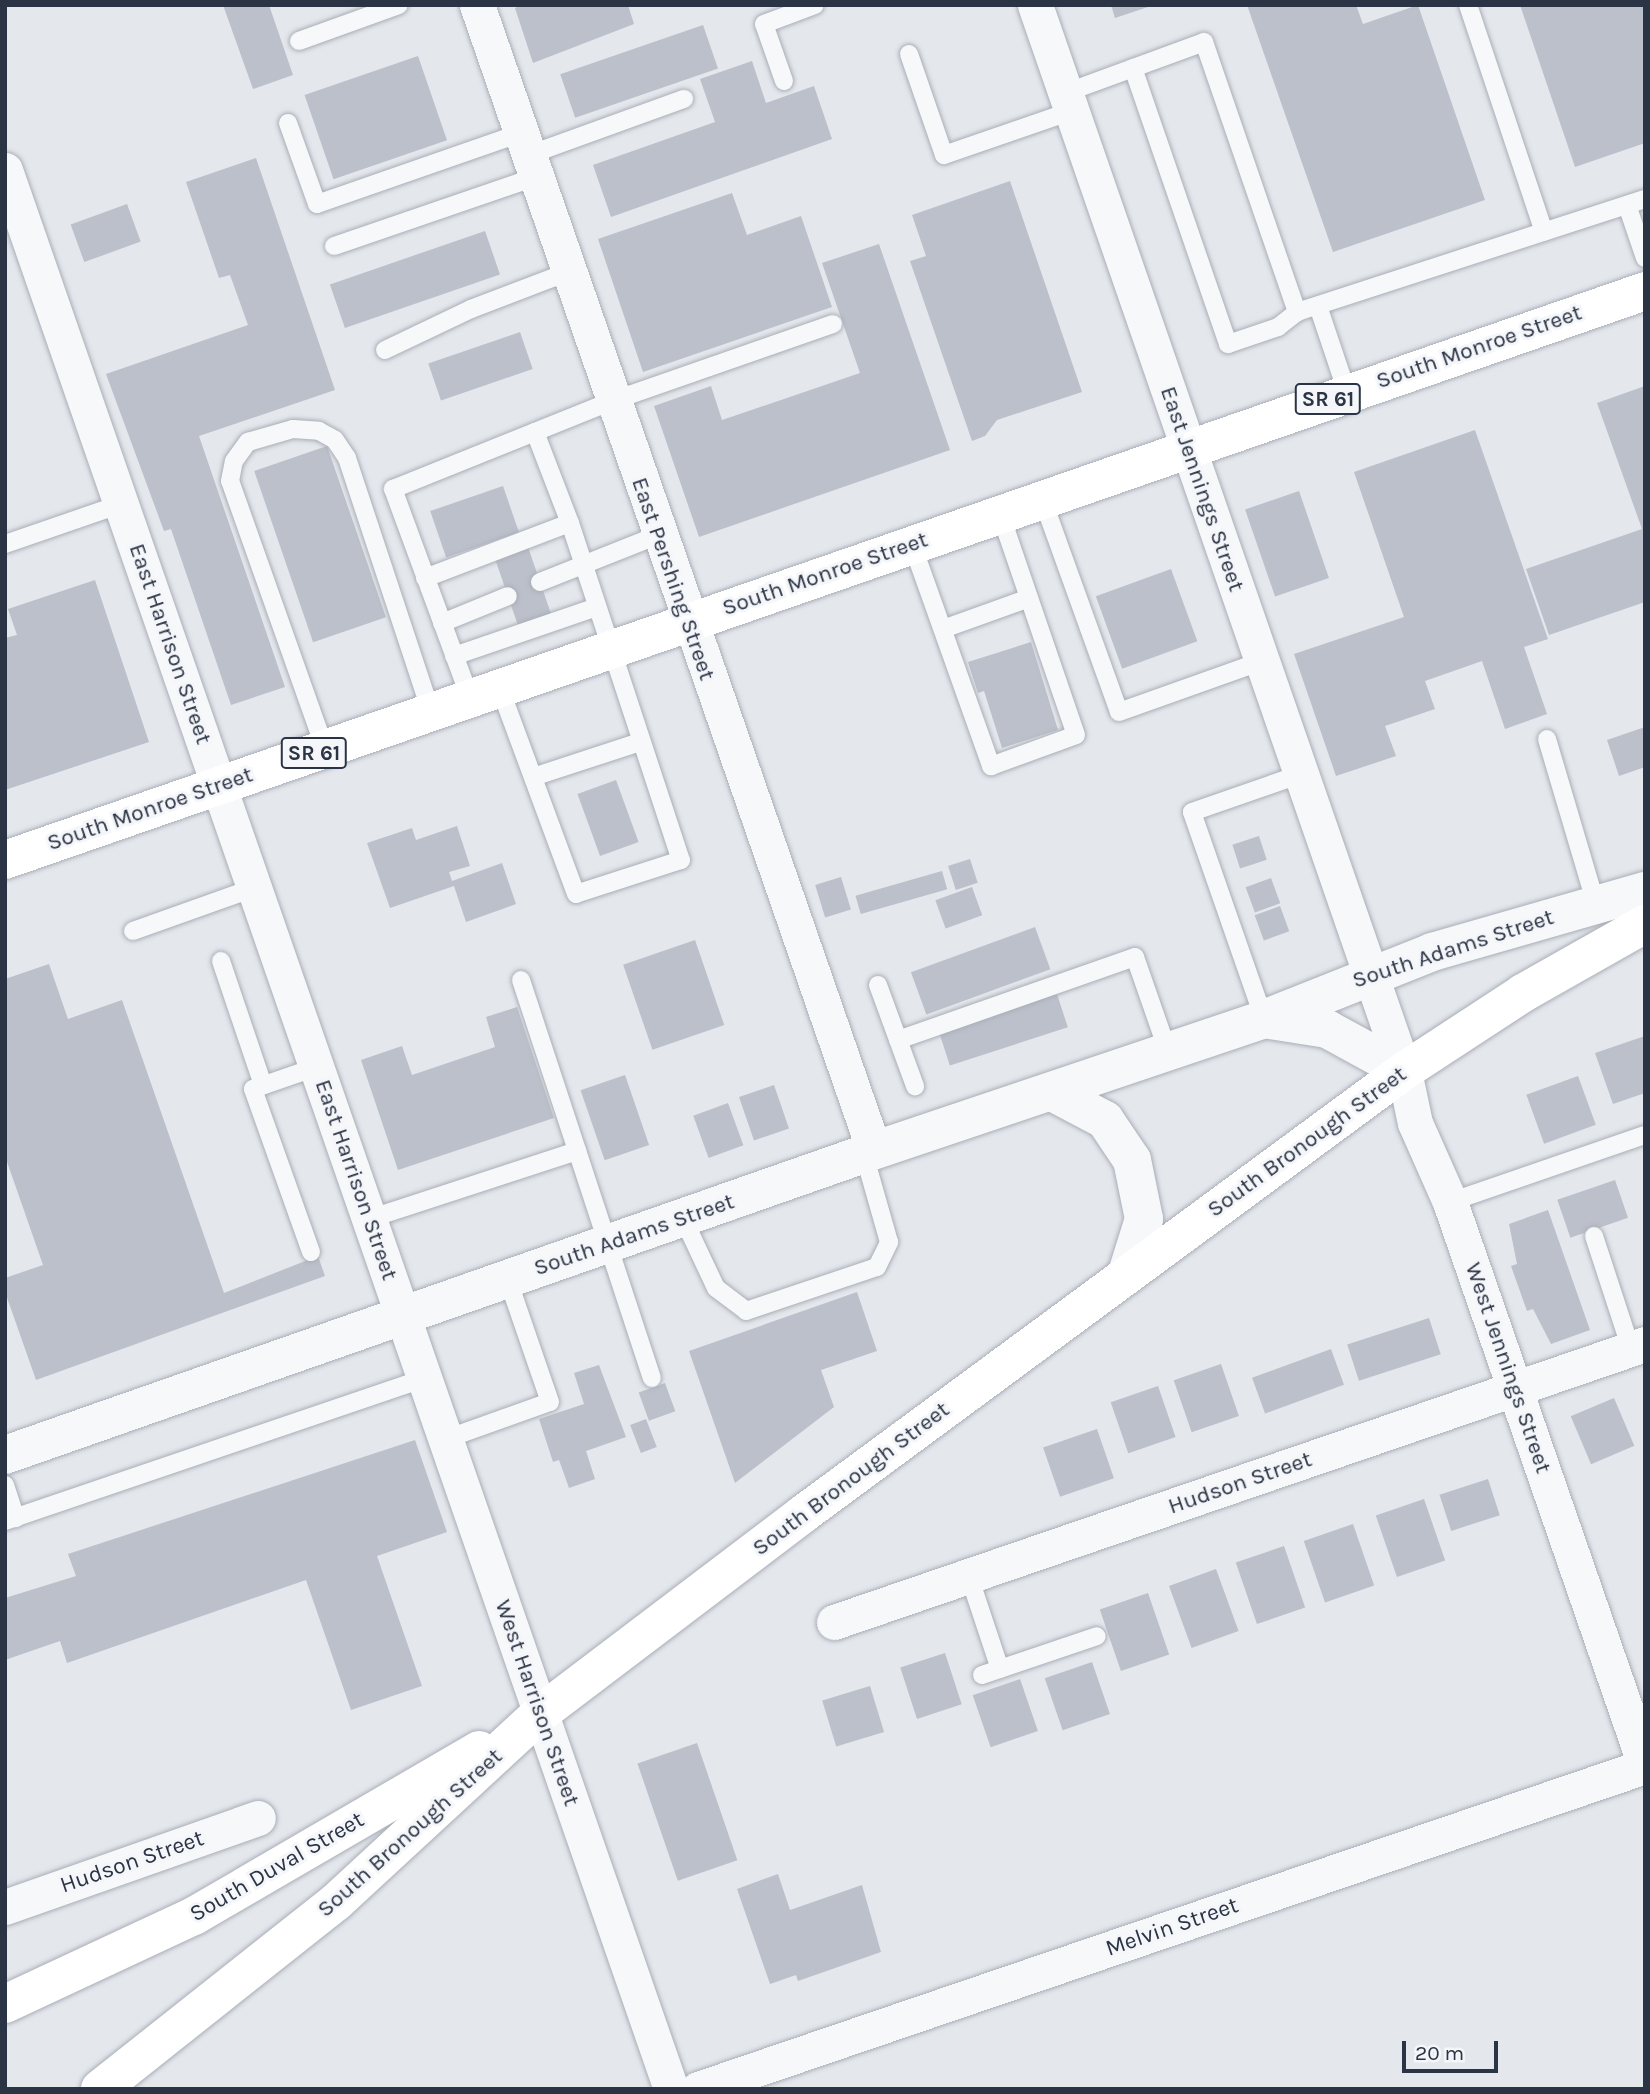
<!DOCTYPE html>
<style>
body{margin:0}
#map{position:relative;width:1650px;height:2094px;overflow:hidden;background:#e4e7ec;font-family:Karla,sans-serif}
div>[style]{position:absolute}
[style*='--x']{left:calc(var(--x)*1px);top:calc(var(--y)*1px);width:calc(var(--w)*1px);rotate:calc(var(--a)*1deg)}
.building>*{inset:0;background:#bbc0ca;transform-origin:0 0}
.roads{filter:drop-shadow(0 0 2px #a9aeb7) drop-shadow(0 0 2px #a9aeb7)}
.service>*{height:18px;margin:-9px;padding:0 9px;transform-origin:9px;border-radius:9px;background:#f7f8fa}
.minor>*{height:35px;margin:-17.5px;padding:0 17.5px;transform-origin:17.5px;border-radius:17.5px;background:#f7f8fa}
.tertiary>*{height:38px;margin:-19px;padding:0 19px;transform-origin:19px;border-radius:19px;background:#f7f8fa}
.secondary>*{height:38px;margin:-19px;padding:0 19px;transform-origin:19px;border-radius:19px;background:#fff}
.primary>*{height:38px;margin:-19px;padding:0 19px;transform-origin:19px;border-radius:19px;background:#fff}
span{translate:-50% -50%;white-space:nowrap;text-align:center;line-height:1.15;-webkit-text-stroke:6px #f4f6f9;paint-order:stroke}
.shield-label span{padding:2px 5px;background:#f4f6f9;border:2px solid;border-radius:5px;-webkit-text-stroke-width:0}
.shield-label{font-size:21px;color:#2b3445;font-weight:700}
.street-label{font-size:23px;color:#2b3445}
.frame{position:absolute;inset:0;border:7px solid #2b3445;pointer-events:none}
.scale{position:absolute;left:1402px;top:2041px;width:96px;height:32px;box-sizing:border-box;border:4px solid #2b3445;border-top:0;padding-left:9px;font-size:21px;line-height:24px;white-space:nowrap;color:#2b3445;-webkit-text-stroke:5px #f4f6f9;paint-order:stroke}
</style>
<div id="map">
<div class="building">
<i style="clip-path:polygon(223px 5px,269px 5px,293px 75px,253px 89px)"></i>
<i style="clip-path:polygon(522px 5px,628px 5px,634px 24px,533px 63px,515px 8px)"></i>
<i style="clip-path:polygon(1111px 5px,1151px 5px,1151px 6px,1115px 18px)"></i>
<i style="clip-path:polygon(1247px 5px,1356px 5px,1363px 24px,1418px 5px,1485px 200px,1333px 252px)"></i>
<i style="clip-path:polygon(1520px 5px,1645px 5px,1645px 143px,1575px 167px)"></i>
<i style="left:703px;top:25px;width:46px;height:151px;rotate:71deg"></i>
<i style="left:418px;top:56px;width:89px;height:120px;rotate:71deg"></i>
<i style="clip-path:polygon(752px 61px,766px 103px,814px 86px,832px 139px,611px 217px,593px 165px,715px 122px,700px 79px)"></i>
<i style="clip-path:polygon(256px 158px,335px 390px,199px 436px,285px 687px,231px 705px,171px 529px,164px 531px,106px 374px,248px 325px,230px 275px,219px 278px,186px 182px)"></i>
<i style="clip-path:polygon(1010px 181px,1082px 392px,997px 420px,985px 436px,972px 441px,910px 261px,926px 256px,912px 215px)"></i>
<i style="clip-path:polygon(732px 193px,747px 235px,801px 216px,832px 307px,643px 372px,598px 239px)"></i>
<i style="left:127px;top:204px;width:40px;height:60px;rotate:70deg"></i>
<i style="left:485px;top:231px;width:46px;height:164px;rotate:71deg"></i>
<i style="clip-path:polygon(879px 244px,950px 450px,699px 537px,654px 406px,711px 386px,722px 420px,860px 373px,822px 263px)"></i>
<i style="left:520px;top:332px;width:39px;height:97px;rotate:71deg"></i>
<i style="clip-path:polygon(1645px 386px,1645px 602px,1549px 635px,1526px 569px,1642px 529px,1597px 403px)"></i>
<i style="clip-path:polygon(1475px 430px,1548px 639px,1524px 647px,1547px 714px,1505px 729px,1482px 661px,1425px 681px,1435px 709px,1385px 726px,1396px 756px,1336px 776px,1294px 654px,1404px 617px,1354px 472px)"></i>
<i style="left:327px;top:446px;width:181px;height:77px;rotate:71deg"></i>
<i style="left:503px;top:486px;width:49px;height:77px;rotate:71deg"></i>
<i style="left:1299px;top:491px;width:92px;height:57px;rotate:71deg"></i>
<i style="left:528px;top:547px;width:76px;height:35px;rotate:71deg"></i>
<i style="left:1171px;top:569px;width:77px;height:80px;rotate:70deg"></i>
<i style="clip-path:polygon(95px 580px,149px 742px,5px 790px,5px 638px,17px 635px,8px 609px)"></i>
<i style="clip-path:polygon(1031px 642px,1058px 730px,1002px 748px,984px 691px,978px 693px,968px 662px)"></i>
<i style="clip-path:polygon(1645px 727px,1645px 767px,1619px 776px,1607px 740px)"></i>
<i style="left:616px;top:780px;width:66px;height:41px;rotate:70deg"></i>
<i style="clip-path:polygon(457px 826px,470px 866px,449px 872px,452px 881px,502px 863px,516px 904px,466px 922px,454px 886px,390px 908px,367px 843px,412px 828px,416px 840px)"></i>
<i style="left:1259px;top:836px;width:25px;height:28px;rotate:72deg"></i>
<i style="left:970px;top:859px;width:25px;height:23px;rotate:72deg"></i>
<i style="left:942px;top:871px;width:19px;height:90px;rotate:74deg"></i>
<i style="left:841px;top:877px;width:34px;height:27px;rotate:73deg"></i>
<i style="left:1271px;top:878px;width:27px;height:27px;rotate:70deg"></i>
<i style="left:972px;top:887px;width:30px;height:39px;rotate:70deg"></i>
<i style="left:1280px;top:906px;width:27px;height:27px;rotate:70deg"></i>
<i style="left:1035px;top:927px;width:45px;height:132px;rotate:70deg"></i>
<i style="left:695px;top:940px;width:90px;height:76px;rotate:71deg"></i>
<i style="clip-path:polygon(49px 964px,68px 1019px,122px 1000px,224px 1293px,318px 1256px,325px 1276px,36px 1380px,5px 1292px,5px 1278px,43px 1265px,5px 1156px,5px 979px)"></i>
<i style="left:1057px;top:994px;width:35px;height:124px;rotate:72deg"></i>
<i style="clip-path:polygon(517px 1007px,554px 1118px,398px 1170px,361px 1060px,402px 1046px,412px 1075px,495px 1047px,486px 1017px)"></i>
<i style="clip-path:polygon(1645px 1036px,1645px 1093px,1613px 1104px,1595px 1053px)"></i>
<i style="left:625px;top:1075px;width:74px;height:47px;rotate:71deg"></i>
<i style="left:1578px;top:1076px;width:52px;height:55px;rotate:70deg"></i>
<i style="left:774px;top:1085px;width:46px;height:37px;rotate:71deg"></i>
<i style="left:728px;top:1103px;width:45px;height:37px;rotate:70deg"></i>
<i style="left:1615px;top:1180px;width:40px;height:61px;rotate:71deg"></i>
<i style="clip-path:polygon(1548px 1210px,1590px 1330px,1551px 1344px,1533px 1309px,1527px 1311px,1511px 1266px,1517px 1264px,1509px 1224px)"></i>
<i style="clip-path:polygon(857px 1292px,877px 1351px,821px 1370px,834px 1407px,735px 1483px,689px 1351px)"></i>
<i style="left:1429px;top:1318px;width:38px;height:86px;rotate:72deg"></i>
<i style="left:1331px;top:1349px;width:38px;height:84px;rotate:70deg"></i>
<i style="left:1221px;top:1364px;width:55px;height:50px;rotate:71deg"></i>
<i style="clip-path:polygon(599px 1365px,626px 1437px,586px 1451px,595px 1479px,569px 1488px,559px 1460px,553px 1462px,539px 1419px,584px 1404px,574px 1373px)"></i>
<i style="left:665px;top:1383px;width:30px;height:28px;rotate:70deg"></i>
<i style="left:1158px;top:1386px;width:54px;height:50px;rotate:71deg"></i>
<i style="left:1614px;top:1398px;width:52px;height:47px;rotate:67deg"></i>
<i style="left:646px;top:1419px;width:30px;height:17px;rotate:69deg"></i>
<i style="left:1097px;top:1429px;width:52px;height:57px;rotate:71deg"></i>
<i style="clip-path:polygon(415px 1440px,447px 1532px,377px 1556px,422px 1686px,351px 1710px,306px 1580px,67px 1663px,60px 1641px,5px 1660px,5px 1598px,76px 1576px,68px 1554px)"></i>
<i style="left:1488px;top:1479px;width:38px;height:51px;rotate:72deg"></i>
<i style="left:1424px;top:1499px;width:65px;height:51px;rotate:71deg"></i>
<i style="left:1353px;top:1524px;width:65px;height:52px;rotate:71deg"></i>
<i style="left:1284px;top:1546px;width:65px;height:51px;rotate:71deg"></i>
<i style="left:1216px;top:1569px;width:66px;height:50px;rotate:70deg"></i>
<i style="left:1148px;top:1593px;width:65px;height:51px;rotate:71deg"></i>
<i style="left:945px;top:1653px;width:54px;height:47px;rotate:72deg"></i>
<i style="left:1092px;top:1662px;width:55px;height:50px;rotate:71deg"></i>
<i style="left:1020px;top:1679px;width:55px;height:50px;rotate:71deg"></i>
<i style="left:870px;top:1686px;width:48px;height:50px;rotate:73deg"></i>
<i style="left:697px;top:1743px;width:124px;height:63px;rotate:71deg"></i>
<i style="clip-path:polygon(778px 1874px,790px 1910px,862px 1885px,881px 1952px,798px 1981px,796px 1975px,770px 1984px,737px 1889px)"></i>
</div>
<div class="roads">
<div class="service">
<i style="--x:1468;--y:5;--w:239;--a:71.5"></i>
<i style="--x:299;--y:41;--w:106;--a:-19.8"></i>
<i style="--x:909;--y:54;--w:107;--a:70.9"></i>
<i style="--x:944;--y:155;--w:135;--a:-19"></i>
<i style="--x:1133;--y:68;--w:292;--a:71"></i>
<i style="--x:1228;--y:344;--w:53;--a:-18.8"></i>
<i style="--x:1278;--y:327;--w:24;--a:-38"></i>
<i style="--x:1297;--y:312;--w:366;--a:-18"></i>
<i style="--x:784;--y:81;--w:60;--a:-109.3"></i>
<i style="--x:764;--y:24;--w:54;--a:-20.4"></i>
<i style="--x:1065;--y:93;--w:148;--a:-20.1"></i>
<i style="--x:1204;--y:42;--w:286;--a:71"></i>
<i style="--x:288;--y:123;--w:86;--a:70.3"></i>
<i style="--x:317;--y:204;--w:216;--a:-19.2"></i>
<i style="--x:529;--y:155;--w:165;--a:-19.9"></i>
<i style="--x:1627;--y:205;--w:56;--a:71.2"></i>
<i style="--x:334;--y:246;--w:213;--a:-18.9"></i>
<i style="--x:1318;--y:306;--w:91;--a:71.4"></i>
<i style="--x:385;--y:350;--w:95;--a:-25.5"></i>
<i style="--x:471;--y:309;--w:104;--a:-20.9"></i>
<i style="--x:535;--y:432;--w:97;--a:69"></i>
<i style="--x:1042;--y:498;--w:227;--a:70.2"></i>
<i style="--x:1119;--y:712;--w:152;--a:-19.6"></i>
<i style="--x:5;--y:544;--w:123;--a:-19"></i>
<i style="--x:912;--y:544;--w:236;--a:70.4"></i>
<i style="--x:991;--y:766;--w:90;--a:-20"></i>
<i style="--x:1076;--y:735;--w:235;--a:-108.9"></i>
<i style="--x:425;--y:578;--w:155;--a:-20.8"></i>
<i style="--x:570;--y:523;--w:355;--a:71.8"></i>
<i style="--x:681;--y:860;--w:110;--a:162.1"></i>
<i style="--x:576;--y:894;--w:220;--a:-110.3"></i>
<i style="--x:540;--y:582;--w:127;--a:-21.7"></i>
<i style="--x:442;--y:623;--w:71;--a:-22.2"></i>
<i style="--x:943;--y:629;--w:91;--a:-19.8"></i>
<i style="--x:454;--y:656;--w:151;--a:-18.9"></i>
<i style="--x:470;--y:698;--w:223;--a:-110.2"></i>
<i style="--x:393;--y:489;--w:236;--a:-21.9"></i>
<i style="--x:612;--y:401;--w:234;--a:-19.2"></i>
<i style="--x:1547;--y:739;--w:172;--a:73.5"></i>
<i style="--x:325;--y:749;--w:284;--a:-109.5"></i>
<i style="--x:230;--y:481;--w:20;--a:-79"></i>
<i style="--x:234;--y:461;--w:24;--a:-54"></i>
<i style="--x:248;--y:442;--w:47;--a:-16.1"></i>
<i style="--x:293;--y:429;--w:26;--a:4"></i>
<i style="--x:319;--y:431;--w:18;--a:29"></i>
<i style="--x:335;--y:440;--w:22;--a:56"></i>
<i style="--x:347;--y:458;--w:268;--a:71.7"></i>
<i style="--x:533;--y:777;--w:113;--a:-18.1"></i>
<i style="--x:133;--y:931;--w:128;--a:-19.6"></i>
<i style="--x:221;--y:961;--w:131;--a:71.3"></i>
<i style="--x:521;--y:980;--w:419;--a:71.8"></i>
<i style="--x:878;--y:985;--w:108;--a:69.9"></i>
<i style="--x:1264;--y:1019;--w:219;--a:-109.2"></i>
<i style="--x:1192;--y:812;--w:115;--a:-19.2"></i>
<i style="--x:898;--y:1040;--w:251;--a:-19.3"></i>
<i style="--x:1135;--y:957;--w:101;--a:70.8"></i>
<i style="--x:1450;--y:1202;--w:206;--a:-19"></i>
<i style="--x:683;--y:1218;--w:77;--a:64.8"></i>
<i style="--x:716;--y:1288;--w:38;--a:37"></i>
<i style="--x:746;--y:1311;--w:138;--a:-18.6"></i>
<i style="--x:877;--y:1267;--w:28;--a:-64"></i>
<i style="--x:889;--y:1242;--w:91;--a:-105.9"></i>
<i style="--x:369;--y:1219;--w:219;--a:-18.1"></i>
<i style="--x:1594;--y:1236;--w:119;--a:71.9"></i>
<i style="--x:311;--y:1252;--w:173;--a:-109.6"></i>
<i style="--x:253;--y:1089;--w:67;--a:-19.2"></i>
<i style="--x:446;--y:1439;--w:110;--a:-19.6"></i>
<i style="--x:550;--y:1402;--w:129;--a:-109"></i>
<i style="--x:5;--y:1485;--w:35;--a:72"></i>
<i style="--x:5;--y:1521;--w:444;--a:-18.8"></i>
<i style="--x:969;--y:1576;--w:98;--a:71.6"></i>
<i style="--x:982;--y:1675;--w:121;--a:-18.7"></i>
</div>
<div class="minor">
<i style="--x:477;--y:5;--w:1212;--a:70.88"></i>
<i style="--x:1035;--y:5;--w:1128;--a:70.91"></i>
<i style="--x:1404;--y:1071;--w:53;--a:78.1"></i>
<i style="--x:1415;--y:1123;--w:86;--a:66.1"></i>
<i style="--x:1450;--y:1202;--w:596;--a:70.9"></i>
<i style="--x:5;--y:170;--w:2031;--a:70.86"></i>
<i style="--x:834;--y:1622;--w:857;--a:-18.92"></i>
<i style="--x:5;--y:1907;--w:268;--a:-19.4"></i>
<i style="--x:698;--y:2089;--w:1001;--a:-18.83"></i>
</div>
<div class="tertiary">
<i style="--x:1264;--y:1019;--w:64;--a:9"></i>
<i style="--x:1327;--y:1029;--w:88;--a:28.6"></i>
<i style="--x:1052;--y:1092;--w:60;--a:27.8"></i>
<i style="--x:1105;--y:1120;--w:48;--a:56"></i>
<i style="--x:1132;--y:1160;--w:60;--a:78.5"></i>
<i style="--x:1144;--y:1219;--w:57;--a:107.5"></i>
<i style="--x:5;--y:1455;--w:910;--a:-19.31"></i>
<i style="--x:864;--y:1154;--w:422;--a:-18.6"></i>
<i style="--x:1264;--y:1019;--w:181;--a:-21.7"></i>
<i style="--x:1432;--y:952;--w:222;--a:-16"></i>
</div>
<div class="secondary">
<i style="--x:5;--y:2004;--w:208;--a:-25"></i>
<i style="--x:194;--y:1916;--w:330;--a:-30.2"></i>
<i style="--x:100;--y:2089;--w:301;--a:-38.4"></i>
<i style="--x:336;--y:1902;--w:279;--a:-42.7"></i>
<i style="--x:541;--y:1713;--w:329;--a:-37.2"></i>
<i style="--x:803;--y:1514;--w:747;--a:-36.39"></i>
<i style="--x:1404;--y:1071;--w:142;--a:-33.2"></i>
<i style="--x:1523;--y:993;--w:140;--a:-29.5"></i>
</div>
<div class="primary">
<i style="--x:5;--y:860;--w:1736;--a:-19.13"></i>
</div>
</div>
<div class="shield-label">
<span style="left:1328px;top:399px">SR 61</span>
<span style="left:314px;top:753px">SR 61</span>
</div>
<div class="street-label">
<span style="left:1479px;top:347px;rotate:-19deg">South Monroe Street</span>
<span style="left:1202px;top:489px;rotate:71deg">East Jennings Street</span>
<span style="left:825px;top:574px;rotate:-19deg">South Monroe Street</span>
<span style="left:673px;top:579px;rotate:71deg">East Pershing Street</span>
<span style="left:170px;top:644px;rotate:71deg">East Harrison Street</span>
<span style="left:150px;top:809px;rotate:-19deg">South Monroe Street</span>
<span style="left:1453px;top:949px;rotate:-18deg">South Adams Street</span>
<span style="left:1307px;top:1142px;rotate:-36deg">South Bronough Street</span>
<span style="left:356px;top:1180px;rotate:71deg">East Harrison Street</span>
<span style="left:634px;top:1235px;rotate:-19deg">South Adams Street</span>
<span style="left:1508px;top:1368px;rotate:71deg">West Jennings Street</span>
<span style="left:851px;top:1479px;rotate:-37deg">South Bronough Street</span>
<span style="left:1240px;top:1483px;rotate:-19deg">Hudson Street</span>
<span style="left:537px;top:1703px;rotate:71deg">West Harrison Street</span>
<span style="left:410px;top:1833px;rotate:-42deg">South Bronough Street</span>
<span style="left:132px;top:1862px;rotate:-19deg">Hudson Street</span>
<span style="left:277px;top:1867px;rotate:-30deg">South Duval Street</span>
<span style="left:1172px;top:1927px;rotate:-19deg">Melvin Street</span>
</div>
<div class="frame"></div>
<div class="scale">20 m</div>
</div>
